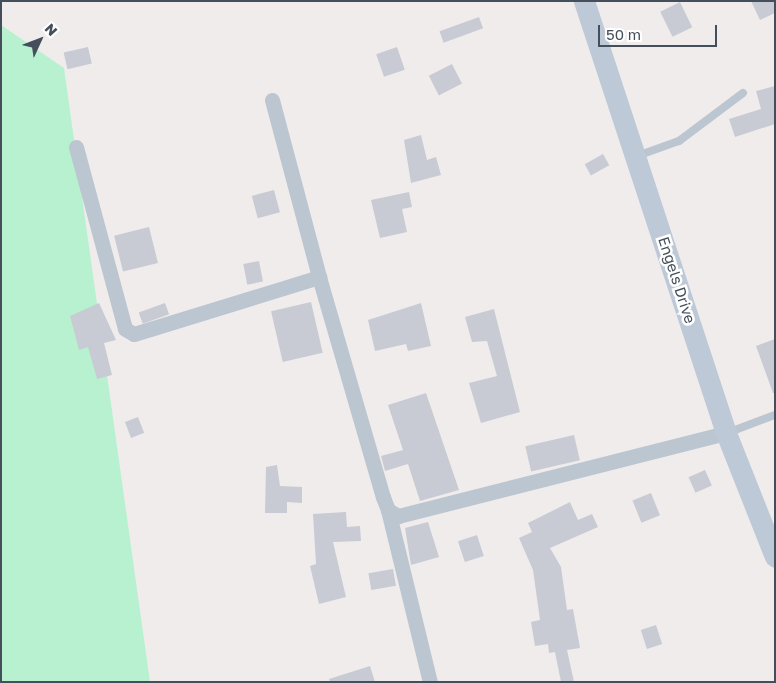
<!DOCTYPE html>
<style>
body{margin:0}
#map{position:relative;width:776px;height:683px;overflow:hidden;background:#f0ecec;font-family:"Golos Text",sans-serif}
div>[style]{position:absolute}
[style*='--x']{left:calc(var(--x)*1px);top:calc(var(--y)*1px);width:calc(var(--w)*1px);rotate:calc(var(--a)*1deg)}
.green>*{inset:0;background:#b7f1d0}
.building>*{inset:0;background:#c8cbd3;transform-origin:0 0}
.lane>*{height:8px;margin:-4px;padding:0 4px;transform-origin:4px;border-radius:4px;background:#bcc6d0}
.street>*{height:15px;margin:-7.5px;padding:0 7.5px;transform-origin:7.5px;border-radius:7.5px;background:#bcc6d0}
.secondary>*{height:21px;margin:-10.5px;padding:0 10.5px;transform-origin:10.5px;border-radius:10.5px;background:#bec9d7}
span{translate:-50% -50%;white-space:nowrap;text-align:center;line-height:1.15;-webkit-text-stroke:5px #fff;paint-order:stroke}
.street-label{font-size:15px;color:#444f5b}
.frame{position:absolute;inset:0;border:2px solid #444f5b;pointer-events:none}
.north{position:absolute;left:15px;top:15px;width:50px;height:50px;-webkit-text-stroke:4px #fff;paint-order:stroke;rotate:47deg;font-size:14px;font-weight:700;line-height:20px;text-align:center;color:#444f5b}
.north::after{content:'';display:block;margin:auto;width:18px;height:22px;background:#444f5b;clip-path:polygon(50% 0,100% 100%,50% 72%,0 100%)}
.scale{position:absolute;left:598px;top:25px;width:119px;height:22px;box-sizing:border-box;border:2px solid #444f5b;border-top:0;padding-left:6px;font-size:15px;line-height:18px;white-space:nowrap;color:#444f5b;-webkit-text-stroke:4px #fff;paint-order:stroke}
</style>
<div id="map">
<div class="green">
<i style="clip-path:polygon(1px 25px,64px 68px,150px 682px,1px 682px)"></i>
</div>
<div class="building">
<i style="clip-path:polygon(751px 1px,775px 1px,775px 13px,760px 20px)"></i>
<i style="left:680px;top:2px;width:28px;height:22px;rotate:64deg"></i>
<i style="left:479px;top:17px;width:12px;height:42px;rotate:70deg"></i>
<i style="left:88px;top:47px;width:17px;height:25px;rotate:77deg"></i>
<i style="left:397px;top:47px;width:24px;height:22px;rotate:71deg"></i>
<i style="left:452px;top:64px;width:22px;height:26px;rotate:63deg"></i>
<i style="clip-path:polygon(775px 86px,775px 124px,735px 137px,729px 119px,761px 109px,756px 91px)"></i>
<i style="clip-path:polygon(421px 135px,427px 160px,436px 157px,441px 175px,411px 183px,404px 140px)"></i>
<i style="left:603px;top:154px;width:13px;height:21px;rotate:61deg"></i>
<i style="left:274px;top:190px;width:23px;height:23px;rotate:75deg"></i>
<i style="clip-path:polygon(409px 192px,412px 207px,402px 209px,407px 232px,380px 238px,371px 200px)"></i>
<i style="left:149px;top:227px;width:37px;height:36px;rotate:76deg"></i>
<i style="left:259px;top:261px;width:21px;height:16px;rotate:79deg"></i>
<i style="left:311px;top:302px;width:52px;height:41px;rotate:77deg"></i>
<i style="clip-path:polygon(99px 303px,116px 340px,104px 343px,112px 375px,97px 379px,88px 347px,79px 350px,70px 316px)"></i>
<i style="left:165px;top:303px;width:12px;height:28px;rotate:70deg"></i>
<i style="clip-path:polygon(421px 303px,431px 346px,408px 351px,406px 344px,375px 351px,368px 320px)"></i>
<i style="clip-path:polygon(494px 309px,520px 412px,481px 423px,469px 383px,497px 376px,487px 341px,472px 342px,465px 317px)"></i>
<i style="clip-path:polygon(775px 339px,775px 393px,773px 393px,756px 346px)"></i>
<i style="clip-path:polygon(426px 393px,459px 490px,420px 501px,408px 464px,385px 471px,381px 456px,403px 450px,388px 405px)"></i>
<i style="left:138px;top:417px;width:17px;height:14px;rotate:69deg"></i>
<i style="left:574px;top:435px;width:26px;height:50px;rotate:77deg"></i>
<i style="clip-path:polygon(277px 465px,280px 486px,302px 487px,302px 503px,287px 502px,287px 513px,265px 513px,266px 467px)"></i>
<i style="left:705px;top:470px;width:17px;height:18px;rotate:66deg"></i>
<i style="left:651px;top:493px;width:24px;height:20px;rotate:68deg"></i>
<i style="clip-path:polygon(570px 502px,578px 520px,592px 514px,598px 527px,550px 548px,561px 567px,567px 610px,573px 609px,580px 648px,567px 650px,574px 682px,561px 682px,555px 652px,549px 653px,548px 644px,535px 646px,531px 622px,540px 620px,533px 570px,519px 538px,532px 532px,528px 523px)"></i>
<i style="clip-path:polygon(346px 512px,347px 527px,360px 526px,361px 541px,333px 542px,346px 597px,319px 604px,310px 566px,316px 564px,313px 514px)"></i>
<i style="clip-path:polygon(428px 522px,439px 557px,411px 565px,405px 528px)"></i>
<i style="left:477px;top:535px;width:22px;height:20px;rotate:72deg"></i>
<i style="left:393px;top:569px;width:17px;height:25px;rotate:80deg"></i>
<i style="left:656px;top:625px;width:20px;height:16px;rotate:72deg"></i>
<i style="clip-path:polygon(370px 666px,375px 682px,330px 682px,329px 679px)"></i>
</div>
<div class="lane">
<i style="--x:637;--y:156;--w:45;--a:-19.7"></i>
<i style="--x:679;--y:141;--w:80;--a:-36.9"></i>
<i style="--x:727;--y:433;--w:51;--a:-20.6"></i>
</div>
<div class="street">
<i style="--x:272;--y:100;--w:183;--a:75.1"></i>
<i style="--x:76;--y:147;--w:188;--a:74.9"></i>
<i style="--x:125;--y:329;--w:10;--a:29"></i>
<i style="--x:134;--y:334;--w:194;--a:-17.1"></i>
<i style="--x:319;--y:277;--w:229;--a:73.8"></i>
<i style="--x:383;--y:497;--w:14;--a:69"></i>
<i style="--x:388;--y:510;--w:12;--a:31"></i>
<i style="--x:398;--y:516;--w:338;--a:-14.2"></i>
<i style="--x:388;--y:510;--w:177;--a:76.3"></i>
</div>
<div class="secondary">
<i style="--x:584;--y:1;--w:455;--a:71.8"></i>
<i style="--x:726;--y:433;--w:133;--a:68.4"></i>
</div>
<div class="street-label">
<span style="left:677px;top:280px;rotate:72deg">Engels Drive</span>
</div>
<div class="frame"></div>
<div class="north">N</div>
<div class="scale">50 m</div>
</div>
